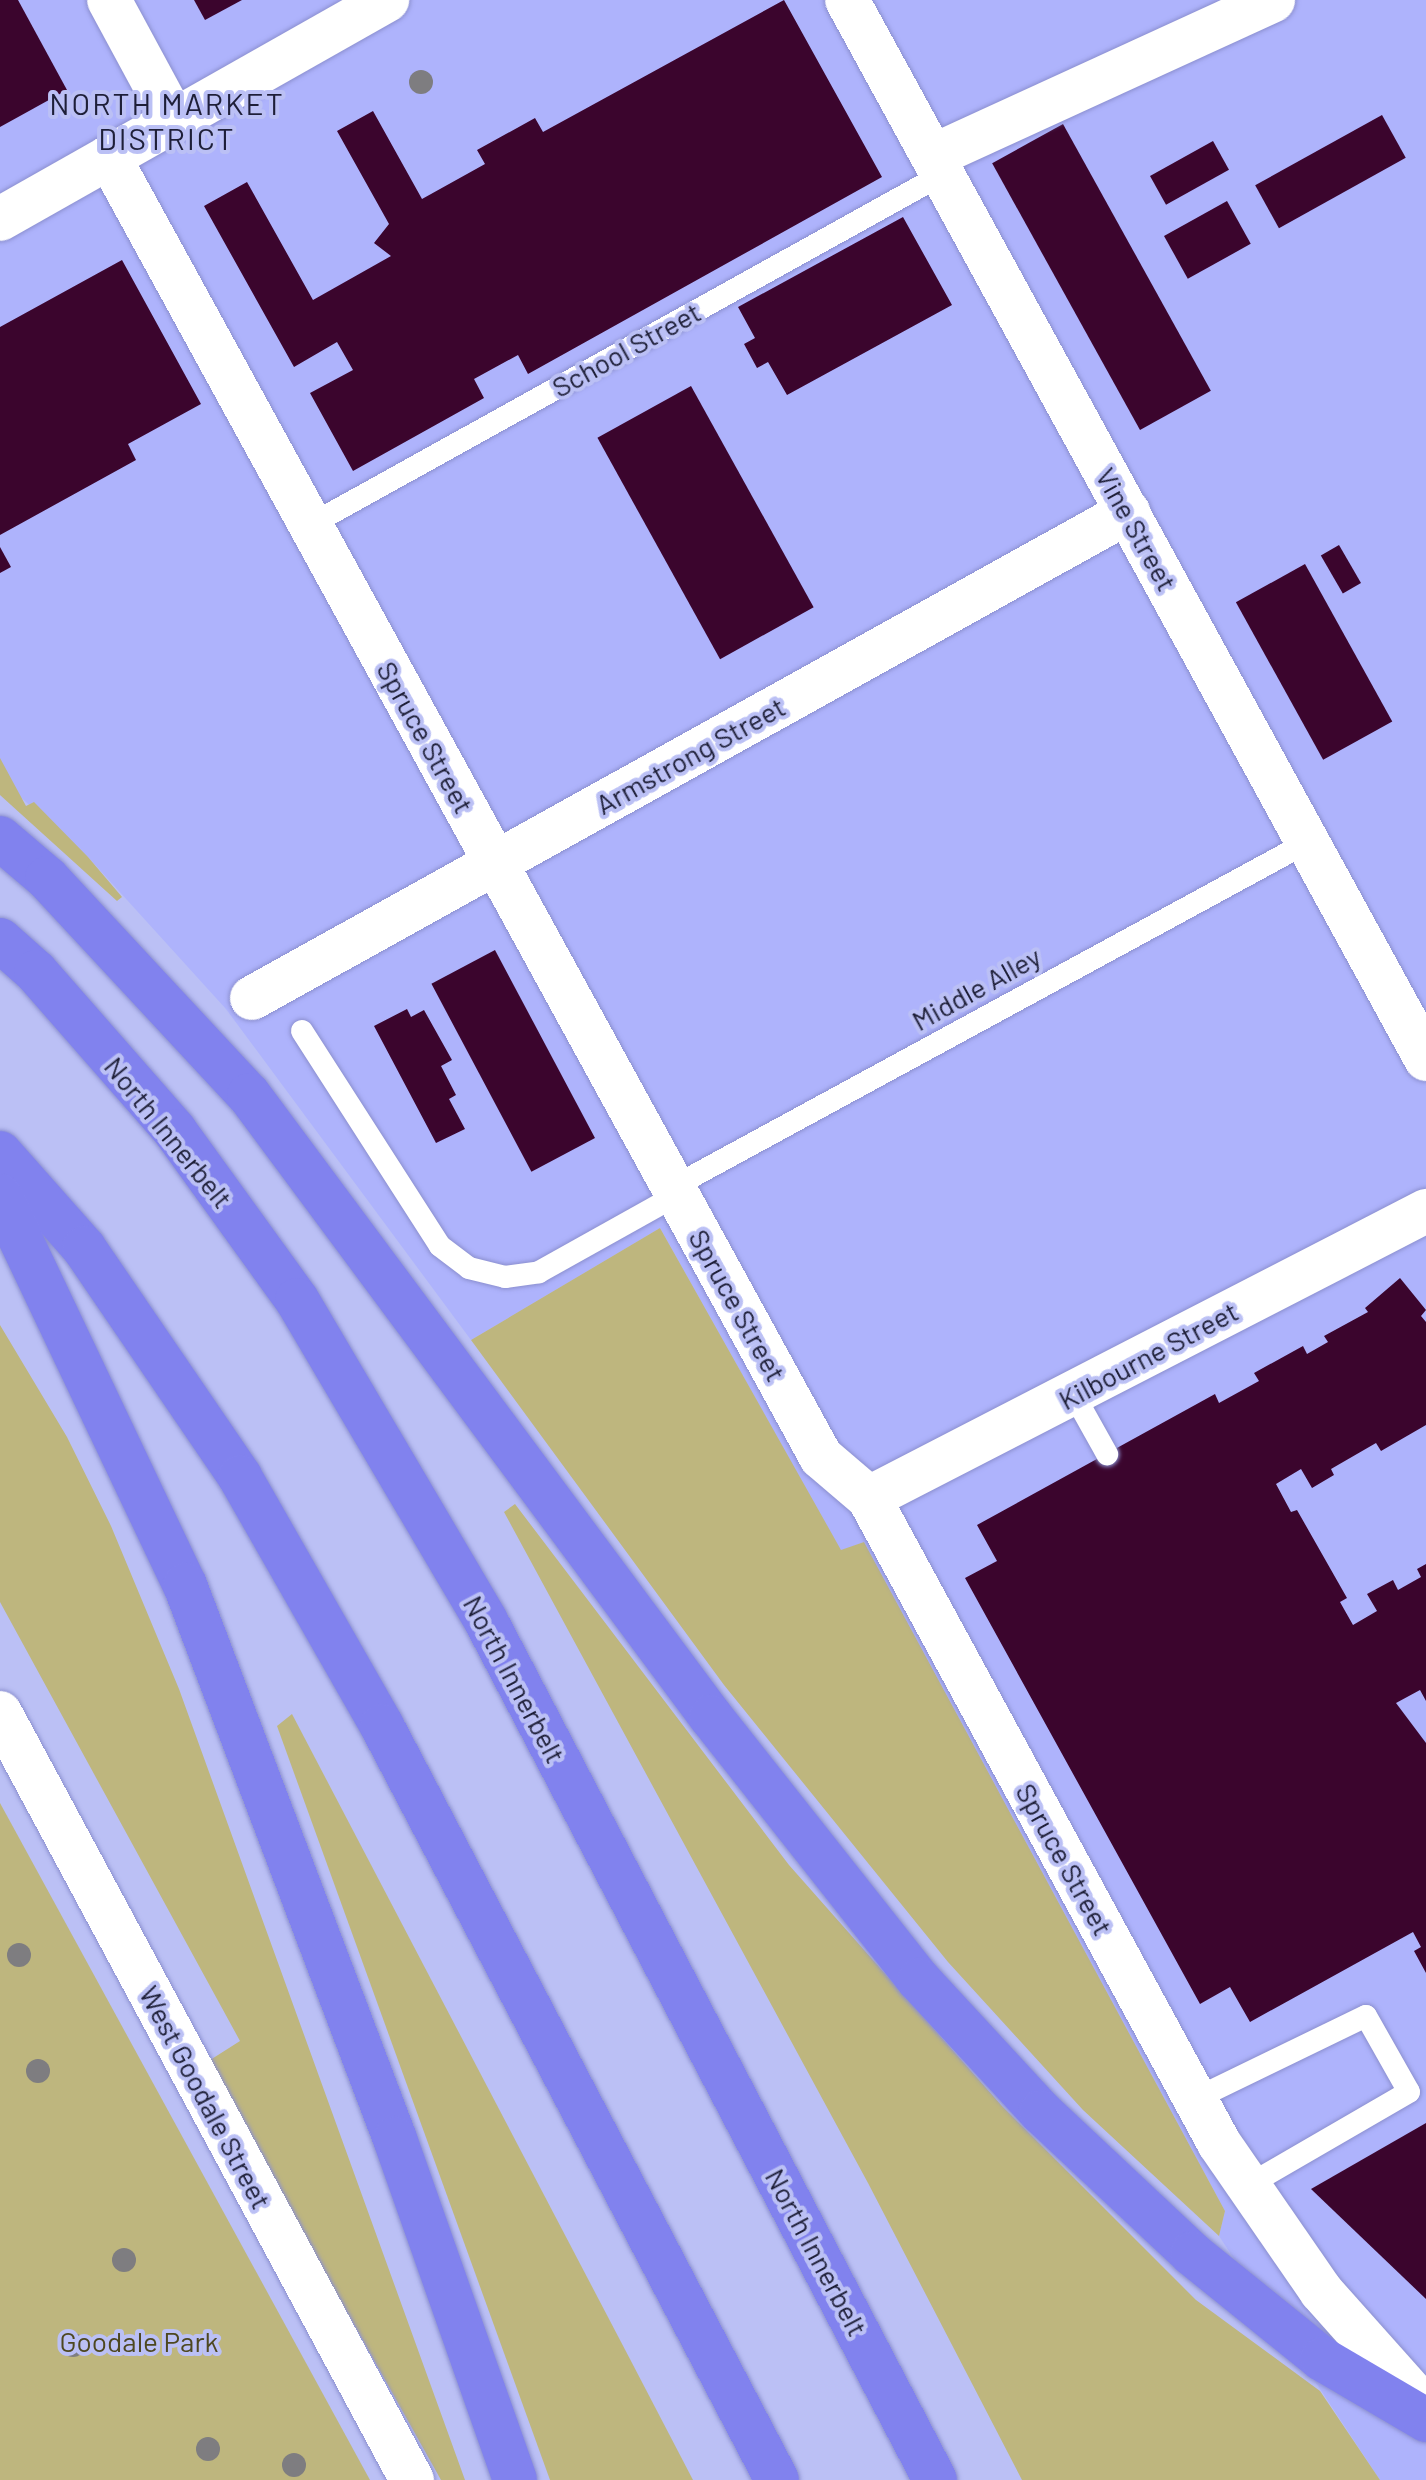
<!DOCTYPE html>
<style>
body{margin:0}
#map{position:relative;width:1426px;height:2480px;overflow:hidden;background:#bbc0f5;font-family:Barlow,sans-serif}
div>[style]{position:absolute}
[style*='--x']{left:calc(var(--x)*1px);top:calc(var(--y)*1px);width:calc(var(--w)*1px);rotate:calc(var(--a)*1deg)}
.built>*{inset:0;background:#aeb3fc}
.green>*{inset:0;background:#beb67e}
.building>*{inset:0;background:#3b052d;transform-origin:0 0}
.roads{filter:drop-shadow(0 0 2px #8b8fcf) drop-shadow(0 0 2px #8b8fcf)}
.service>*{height:22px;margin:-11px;padding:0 11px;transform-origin:11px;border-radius:11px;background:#fff}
.minor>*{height:44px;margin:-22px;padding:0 22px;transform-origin:22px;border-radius:22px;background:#fff}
.tertiary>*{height:44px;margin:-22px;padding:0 22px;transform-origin:22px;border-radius:22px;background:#fff}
.motorway>*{height:44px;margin:-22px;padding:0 22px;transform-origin:22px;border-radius:22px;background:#8182ee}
.trees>*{width:24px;height:24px;margin:-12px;border-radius:50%;background:#7e7d80}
span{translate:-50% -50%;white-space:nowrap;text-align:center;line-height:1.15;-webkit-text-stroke:8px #bbc0f5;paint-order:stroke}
.street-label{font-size:28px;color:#1e1f38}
.park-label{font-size:28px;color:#4d4720}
.neighbourhood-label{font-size:30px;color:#1e1f38;letter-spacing:2px}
</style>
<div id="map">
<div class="built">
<i style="clip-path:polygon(0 0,1426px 0,1426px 2480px,1380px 2480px,1219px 2236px,1225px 2211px,864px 1542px,841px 1551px,660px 1228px,471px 1340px,226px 1009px,88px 857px,0 779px)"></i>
</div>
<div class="green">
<i style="clip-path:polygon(0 758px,26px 806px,34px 802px,88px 857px,122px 897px,117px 901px,0 795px)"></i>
<i style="clip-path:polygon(660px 1228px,841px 1550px,864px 1542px,1225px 2211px,1219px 2236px,1083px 2110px,948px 1962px,724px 1685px,471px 1340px)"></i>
<i style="clip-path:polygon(0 1325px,67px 1437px,111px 1526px,179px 1689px,465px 2480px,441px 2480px,207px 2062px,240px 2041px,0 1602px)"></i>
<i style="clip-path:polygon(515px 1504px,789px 1865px,1002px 2106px,1196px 2300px,1320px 2391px,1380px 2480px,1022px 2480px,868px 2183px,504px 1512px)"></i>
<i style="clip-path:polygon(292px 1714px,631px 2361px,693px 2480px,550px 2480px,277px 1726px)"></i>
<i style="clip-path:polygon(0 1803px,370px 2480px,0 2480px)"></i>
</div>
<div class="building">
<i style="clip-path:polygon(0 0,18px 0,67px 90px,0 127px)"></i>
<i style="clip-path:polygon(194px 0,242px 0,205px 20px)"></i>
<i style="clip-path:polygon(784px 0,882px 177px,528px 374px,518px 355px,474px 379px,484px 398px,353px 471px,310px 393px,353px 370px,337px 342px,294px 367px,204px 206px,247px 182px,313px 300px,391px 256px,374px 243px,389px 224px,337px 131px,373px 111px,422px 199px,485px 164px,477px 150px,535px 118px,543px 132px)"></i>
<i style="left:1382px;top:115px;width:49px;height:145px;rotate:61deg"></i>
<i style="left:1063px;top:124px;width:305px;height:81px;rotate:61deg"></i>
<i style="left:1213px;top:141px;width:33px;height:72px;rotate:61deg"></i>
<i style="left:1227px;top:201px;width:49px;height:72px;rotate:61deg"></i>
<i style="clip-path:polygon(903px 217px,952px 305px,787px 395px,768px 362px,757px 368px,744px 344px,755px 338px,738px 307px)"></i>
<i style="clip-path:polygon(122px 260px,201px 404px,128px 444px,136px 460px,0 535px,0 327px)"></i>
<i style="left:691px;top:386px;width:253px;height:107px;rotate:61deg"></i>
<i style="left:1339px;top:545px;width:44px;height:21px;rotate:60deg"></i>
<i style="clip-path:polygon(0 547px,11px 567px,0 573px)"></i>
<i style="left:1305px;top:564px;width:180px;height:79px;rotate:61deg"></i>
<i style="left:495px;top:950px;width:213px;height:72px;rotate:62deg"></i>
<i style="clip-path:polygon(407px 1009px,411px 1017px,424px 1010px,452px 1060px,441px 1066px,456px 1095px,449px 1099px,465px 1129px,436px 1143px,374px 1026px)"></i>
<i style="clip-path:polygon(1400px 1278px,1426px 1310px,1421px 1316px,1426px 1322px,1426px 1425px,1381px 1451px,1376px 1443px,1331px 1469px,1334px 1475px,1312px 1488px,1301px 1469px,1276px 1484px,1291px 1512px,1297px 1510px,1347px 1598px,1340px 1602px,1353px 1625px,1377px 1611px,1367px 1594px,1393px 1580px,1398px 1590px,1421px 1577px,1417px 1569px,1426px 1564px,1426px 1701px,1420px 1690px,1396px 1703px,1426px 1743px,1426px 1973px,1414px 1951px,1421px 1947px,1413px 1932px,1250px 2022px,1230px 1987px,1200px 2004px,965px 1578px,997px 1561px,977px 1525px,1215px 1394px,1219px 1403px,1259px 1381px,1254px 1373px,1303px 1346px,1307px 1354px,1328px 1342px,1324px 1336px,1368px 1312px,1365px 1308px)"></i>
<i style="clip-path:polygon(1426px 2123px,1426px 2299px,1311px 2189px)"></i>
</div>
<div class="roads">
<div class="service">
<i style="--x:310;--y:525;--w:724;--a:-29.01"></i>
<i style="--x:302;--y:1031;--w:255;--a:57.3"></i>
<i style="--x:440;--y:1246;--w:36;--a:37"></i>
<i style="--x:469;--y:1268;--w:37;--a:14"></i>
<i style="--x:505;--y:1277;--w:34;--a:-8"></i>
<i style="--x:539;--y:1272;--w:158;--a:-29.2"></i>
<i style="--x:673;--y:1187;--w:723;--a:-28.52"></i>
<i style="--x:1074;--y:1395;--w:68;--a:60.8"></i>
<i style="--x:1195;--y:2099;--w:190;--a:-25.9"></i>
<i style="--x:1366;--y:2016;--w:87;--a:60.5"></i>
<i style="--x:1409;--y:2092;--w:187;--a:149.9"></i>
</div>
<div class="minor">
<i style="--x:933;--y:156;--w:374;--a:-24.6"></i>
<i style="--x:252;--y:998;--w:1002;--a:-29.02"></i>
<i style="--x:869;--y:1498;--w:627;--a:-27.26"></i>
</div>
<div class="tertiary">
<i style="--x:109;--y:0;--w:136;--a:61.6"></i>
<i style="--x:847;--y:0;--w:1207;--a:61.33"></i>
<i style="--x:109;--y:157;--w:1482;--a:61.29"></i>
<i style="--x:821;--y:1457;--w:63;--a:40.5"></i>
<i style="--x:869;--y:1498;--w:734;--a:61.51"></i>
<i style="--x:1219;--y:2143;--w:180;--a:55.4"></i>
<i style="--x:1321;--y:2291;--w:158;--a:48.3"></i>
<i style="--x:0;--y:219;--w:445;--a:-29.5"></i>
<i style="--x:0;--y:1713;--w:871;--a:61.76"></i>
</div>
<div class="motorway">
<i style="--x:0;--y:838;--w:62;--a:40.4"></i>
<i style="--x:47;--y:878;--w:296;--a:47.1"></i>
<i style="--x:249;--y:1095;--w:775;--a:53.4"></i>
<i style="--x:711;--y:1717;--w:335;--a:51.7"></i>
<i style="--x:919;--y:1980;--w:180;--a:47.3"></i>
<i style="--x:1041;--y:2112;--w:207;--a:43.2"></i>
<i style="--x:1192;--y:2254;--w:167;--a:38.9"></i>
<i style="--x:1322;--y:2359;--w:121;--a:30.4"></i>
<i style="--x:0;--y:940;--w:48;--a:41.6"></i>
<i style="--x:36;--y:972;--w:211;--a:48.8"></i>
<i style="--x:175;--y:1131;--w:208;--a:54.2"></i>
<i style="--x:297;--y:1300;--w:373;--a:59.5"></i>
<i style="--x:486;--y:1621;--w:969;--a:62.4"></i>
<i style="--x:0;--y:1153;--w:127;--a:48.5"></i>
<i style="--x:84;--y:1248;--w:277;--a:55.7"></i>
<i style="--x:240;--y:1477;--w:287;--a:60.3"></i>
<i style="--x:382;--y:1726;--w:851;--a:62.35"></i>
<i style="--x:0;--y:1196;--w:431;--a:64.6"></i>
<i style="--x:185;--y:1585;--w:592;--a:69.24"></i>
<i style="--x:395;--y:2139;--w:361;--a:70.6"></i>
</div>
</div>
<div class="trees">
<i style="left:421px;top:82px"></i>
<i style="left:19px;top:1955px"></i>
<i style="left:38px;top:2071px"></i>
<i style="left:124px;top:2260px"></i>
<i style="left:73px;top:2345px"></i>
<i style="left:208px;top:2449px"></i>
<i style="left:294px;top:2465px"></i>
</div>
<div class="street-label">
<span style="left:626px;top:349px;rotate:-29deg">School Street</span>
<span style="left:1137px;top:529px;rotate:61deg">Vine Street</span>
<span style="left:426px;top:737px;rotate:61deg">Spruce Street</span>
<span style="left:690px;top:755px;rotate:-29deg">Armstrong Street</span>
<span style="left:976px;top:988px;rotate:-29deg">Middle Alley</span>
<span style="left:169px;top:1132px;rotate:51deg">North Innerbelt</span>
<span style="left:738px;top:1305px;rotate:61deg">Spruce Street</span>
<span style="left:1148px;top:1355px;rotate:-28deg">Kilbourne Street</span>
<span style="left:515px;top:1679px;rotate:62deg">North Innerbelt</span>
<span style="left:1065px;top:1859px;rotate:61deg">Spruce Street</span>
<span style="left:206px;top:2097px;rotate:62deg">West Goodale Street</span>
<span style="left:817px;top:2252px;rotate:62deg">North Innerbelt</span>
</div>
<div class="park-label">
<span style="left:139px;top:2341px">Goodale Park</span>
</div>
<div class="neighbourhood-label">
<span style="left:167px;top:120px">NORTH MARKET<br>DISTRICT</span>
</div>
</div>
